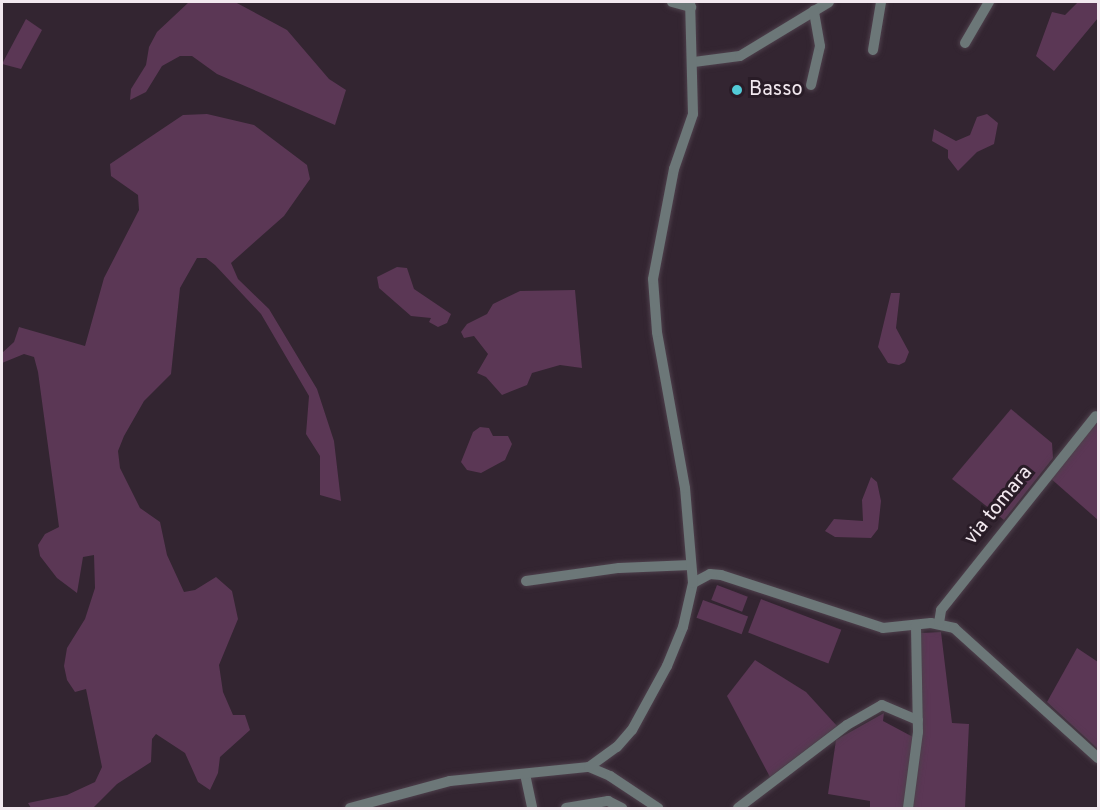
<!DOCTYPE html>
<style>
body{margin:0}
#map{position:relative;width:1100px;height:810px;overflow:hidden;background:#332531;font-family:Overpass,sans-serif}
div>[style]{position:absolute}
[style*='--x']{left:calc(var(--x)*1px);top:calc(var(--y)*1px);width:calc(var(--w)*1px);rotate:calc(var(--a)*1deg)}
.green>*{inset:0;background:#5b3755;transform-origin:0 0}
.roads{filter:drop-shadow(0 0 2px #4e404c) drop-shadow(0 0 2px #4e404c)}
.minor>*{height:10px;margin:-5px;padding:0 5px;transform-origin:5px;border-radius:5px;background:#6c7778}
.dots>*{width:16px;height:16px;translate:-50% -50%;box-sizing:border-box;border:3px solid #291c27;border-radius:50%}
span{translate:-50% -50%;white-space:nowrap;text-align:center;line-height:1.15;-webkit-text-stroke:6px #291c27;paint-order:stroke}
.poi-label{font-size:20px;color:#f2e8ef}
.left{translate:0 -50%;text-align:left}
.street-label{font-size:20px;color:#f2e8ef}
.frame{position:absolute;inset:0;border:3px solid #f2e8ef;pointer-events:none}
</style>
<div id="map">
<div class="green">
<i style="clip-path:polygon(189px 2px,235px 2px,287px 30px,329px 79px,346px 90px,335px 125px,217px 74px,192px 56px,180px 56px,162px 66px,146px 92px,130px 100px,131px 89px,146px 65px,149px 47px,157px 32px)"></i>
<i style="clip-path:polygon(1078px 2px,1098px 2px,1098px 18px,1054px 71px,1036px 56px,1052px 12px,1065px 15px)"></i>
<i style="clip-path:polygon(26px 19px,42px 30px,21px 69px,2px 64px)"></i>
<i style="clip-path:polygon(207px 114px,254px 125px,307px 165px,310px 179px,284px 216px,231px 263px,238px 279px,269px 309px,317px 389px,334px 441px,341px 501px,320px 495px,320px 456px,306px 434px,309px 396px,261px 314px,215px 265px,206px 258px,197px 258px,180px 288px,171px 374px,144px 401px,124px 436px,118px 451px,120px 468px,140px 508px,160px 522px,167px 555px,184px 592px,195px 590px,216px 577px,232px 591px,238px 619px,219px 665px,223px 692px,233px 715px,245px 715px,250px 730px,220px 757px,218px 773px,210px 790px,198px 782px,185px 753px,156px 734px,152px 739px,151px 762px,117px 784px,93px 808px,31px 808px,28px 803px,67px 795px,95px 782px,102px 767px,86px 689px,75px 692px,67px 680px,64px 666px,67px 648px,85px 619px,95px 588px,94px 555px,83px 557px,77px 593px,57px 578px,40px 556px,38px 545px,45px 534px,59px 527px,38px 372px,34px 357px,24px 354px,2px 363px,2px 353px,14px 342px,19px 327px,85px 346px,104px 278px,139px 210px,138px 195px,111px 176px,110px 164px,183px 115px)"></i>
<i style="clip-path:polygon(987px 114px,998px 123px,994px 144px,977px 152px,958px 171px,948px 158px,948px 150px,932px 141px,934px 129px,956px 141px,970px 135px,977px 117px)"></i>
<i style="clip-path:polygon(397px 267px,407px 268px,414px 289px,451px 314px,447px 323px,438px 327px,429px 322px,431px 318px,411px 316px,379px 288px,377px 277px)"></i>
<i style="clip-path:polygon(575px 290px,582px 368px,560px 365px,532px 373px,527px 385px,502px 395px,486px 377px,477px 373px,488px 354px,474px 336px,464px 338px,461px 332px,467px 324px,487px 314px,493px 304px,520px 291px)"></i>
<i style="clip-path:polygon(891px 293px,900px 293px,896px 328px,909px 352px,905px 362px,899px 365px,888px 363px,878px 347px)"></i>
<i style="clip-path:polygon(1011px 409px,1052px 443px,1053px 458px,1004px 520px,952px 479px)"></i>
<i style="clip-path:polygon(1098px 422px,1098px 520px,1049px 477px)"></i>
<i style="clip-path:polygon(480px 427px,489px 428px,493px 436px,508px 436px,512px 444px,505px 460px,481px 473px,467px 470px,461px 462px,473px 432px)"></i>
<i style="clip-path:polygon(871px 477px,877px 482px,881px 501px,878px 529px,871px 538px,835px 537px,825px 531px,834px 519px,863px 521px,862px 500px)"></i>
<i style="left:717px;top:585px;width:33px;height:16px;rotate:21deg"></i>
<i style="left:761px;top:599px;width:86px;height:36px;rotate:21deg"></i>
<i style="left:703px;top:600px;width:48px;height:19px;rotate:20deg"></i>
<i style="clip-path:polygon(941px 632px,952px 723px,969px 724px,965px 808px,912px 808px,923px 723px,921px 633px)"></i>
<i style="clip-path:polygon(1077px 648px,1098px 662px,1098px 749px,1047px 702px)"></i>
<i style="clip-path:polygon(755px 660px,806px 692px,837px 726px,770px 777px,727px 696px)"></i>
<i style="clip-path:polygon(884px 713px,883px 721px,913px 737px,905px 808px,870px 808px,870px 801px,828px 794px,836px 740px)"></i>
</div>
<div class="roads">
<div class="minor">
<i style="--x:672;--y:2;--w:20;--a:15"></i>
<i style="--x:965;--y:43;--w:48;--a:-59.7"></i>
<i style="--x:873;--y:50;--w:49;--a:-80.5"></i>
<i style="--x:694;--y:62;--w:46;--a:-7.4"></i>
<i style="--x:740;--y:56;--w:104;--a:-31.2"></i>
<i style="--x:811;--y:85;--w:40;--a:-77"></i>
<i style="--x:820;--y:46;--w:36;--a:-100"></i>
<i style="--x:526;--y:581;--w:94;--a:-8"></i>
<i style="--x:619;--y:568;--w:72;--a:-2.4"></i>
<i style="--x:693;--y:583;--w:19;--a:-28"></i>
<i style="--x:710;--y:574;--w:11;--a:5"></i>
<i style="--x:721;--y:575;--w:170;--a:18.1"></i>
<i style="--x:883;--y:628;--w:48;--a:-5.9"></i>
<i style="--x:931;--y:623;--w:24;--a:12"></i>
<i style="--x:954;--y:628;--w:194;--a:42.1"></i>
<i style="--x:939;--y:623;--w:13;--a:-81"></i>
<i style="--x:941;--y:610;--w:248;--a:-51.4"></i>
<i style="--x:589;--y:767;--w:23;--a:23"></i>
<i style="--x:610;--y:776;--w:58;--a:33.7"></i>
<i style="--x:525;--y:774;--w:35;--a:78"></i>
<i style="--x:350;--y:808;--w:104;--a:-15.1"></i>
<i style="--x:450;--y:781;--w:140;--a:-5.8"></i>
<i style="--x:589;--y:767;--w:34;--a:-36"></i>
<i style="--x:617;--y:747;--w:23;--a:-49"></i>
<i style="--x:632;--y:730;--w:73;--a:-61.3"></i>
<i style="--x:667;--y:666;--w:42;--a:-67.7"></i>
<i style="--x:683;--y:627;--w:45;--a:-77.2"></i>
<i style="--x:693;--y:583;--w:95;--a:-94.8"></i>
<i style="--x:685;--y:488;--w:158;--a:-100.2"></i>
<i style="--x:657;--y:332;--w:53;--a:-94.3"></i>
<i style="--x:653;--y:279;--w:112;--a:-79.2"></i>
<i style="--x:674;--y:169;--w:58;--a:-70.9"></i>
<i style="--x:693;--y:114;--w:112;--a:-91.5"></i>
<i style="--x:566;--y:808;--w:43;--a:-9.5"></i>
<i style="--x:608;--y:801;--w:16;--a:27"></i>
<i style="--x:738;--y:808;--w:137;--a:-37.3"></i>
<i style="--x:847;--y:725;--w:40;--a:-29.7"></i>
<i style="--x:882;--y:705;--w:39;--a:23"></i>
<i style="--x:908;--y:808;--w:77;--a:-82.5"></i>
<i style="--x:918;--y:732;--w:107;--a:-91.1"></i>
</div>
</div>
<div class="dots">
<i style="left:737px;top:90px;background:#52cbd7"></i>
</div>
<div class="poi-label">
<span class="left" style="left:749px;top:90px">Basso</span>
</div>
<div class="street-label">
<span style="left:999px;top:506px;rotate:-51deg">via tomara</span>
</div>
<div class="frame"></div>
</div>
